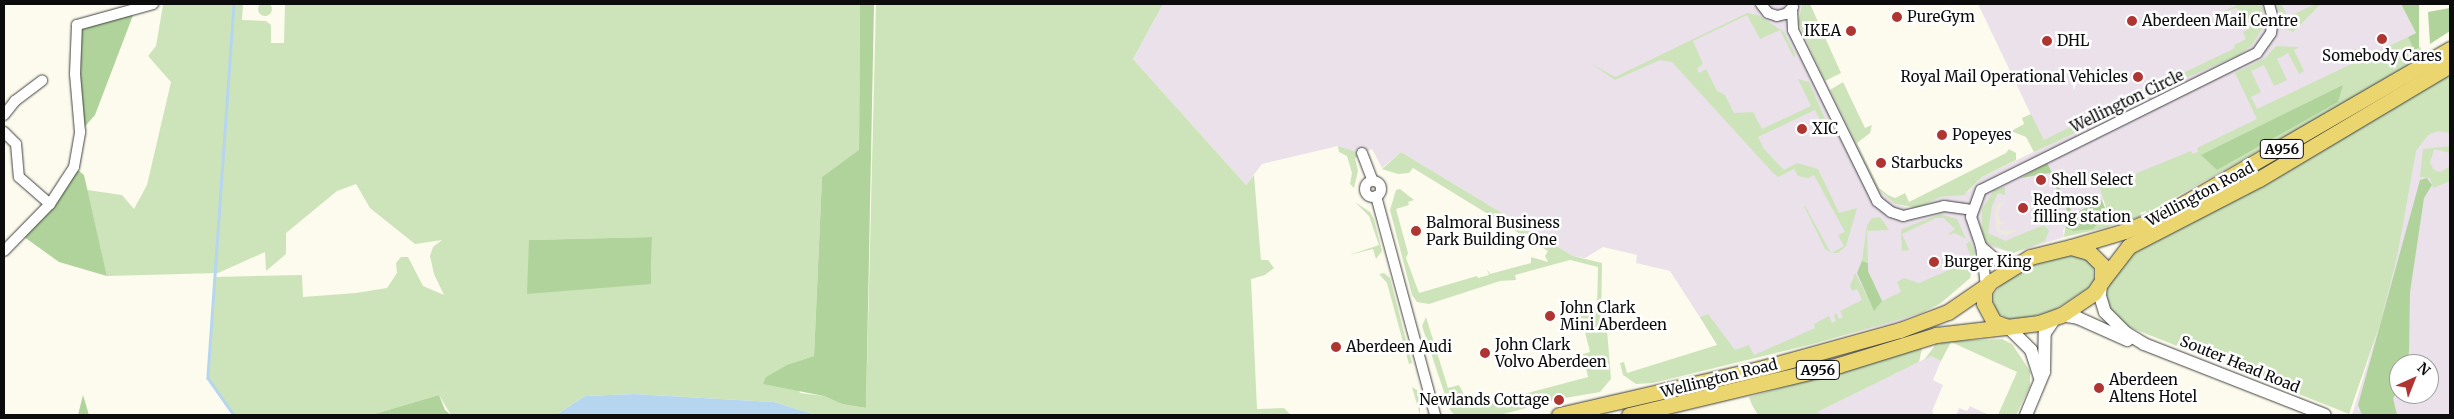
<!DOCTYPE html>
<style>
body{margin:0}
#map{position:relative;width:2454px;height:419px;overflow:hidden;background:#fdfbed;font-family:Merriweather,serif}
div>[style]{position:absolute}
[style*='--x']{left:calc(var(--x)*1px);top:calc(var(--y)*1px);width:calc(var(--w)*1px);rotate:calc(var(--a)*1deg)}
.industrial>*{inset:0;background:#eae1ea}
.green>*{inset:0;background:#cde4ba}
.round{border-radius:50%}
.forest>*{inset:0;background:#b0d39b}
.plaza>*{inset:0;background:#ece9dd}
.water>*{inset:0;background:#b6d6f0}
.stream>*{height:2.5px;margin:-1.25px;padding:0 1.25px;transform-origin:1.25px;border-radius:1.25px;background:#b6d6f0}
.roads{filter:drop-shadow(0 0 1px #3f3f3f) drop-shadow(0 0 1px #3f3f3f)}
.minor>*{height:10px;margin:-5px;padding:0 5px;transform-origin:5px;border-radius:5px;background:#fff}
.minor>.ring{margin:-5px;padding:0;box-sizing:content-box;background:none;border:10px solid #fff;border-radius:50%}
.tertiary>*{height:12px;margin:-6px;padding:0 6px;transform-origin:6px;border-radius:6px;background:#fff}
.primary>*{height:15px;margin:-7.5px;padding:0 7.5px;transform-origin:7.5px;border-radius:7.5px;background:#ebd56f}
.dots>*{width:14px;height:14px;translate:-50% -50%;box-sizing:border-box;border:2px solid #fff;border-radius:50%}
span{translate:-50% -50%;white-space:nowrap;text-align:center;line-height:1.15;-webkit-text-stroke:5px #fff;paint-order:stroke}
.shield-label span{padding:1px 4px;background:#fff;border:1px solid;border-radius:4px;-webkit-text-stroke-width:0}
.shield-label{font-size:14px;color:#0c0c0c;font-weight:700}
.poi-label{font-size:15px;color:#0c0c0c}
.left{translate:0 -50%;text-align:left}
.right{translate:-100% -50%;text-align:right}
.street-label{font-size:15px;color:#0c0c0c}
.frame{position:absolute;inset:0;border:5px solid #0c0c0c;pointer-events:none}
.north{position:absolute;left:2389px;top:354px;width:50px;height:50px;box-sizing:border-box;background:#fff;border:1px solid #9e9e9e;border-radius:50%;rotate:44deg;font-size:14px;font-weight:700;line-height:20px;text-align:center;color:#0c0c0c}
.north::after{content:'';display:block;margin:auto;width:18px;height:22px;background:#ae3532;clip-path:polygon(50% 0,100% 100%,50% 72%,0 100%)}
</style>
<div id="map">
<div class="industrial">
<i style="clip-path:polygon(1163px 4px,1802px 4px,1798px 18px,1800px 29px,1878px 189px,1895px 204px,1909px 208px,1940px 197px,1968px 192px,1982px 177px,2046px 146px,1978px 4px,2401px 4px,2416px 33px,2367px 73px,2070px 216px,2063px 231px,2064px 237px,2013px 253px,1988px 246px,1975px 253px,1970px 278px,1938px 305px,1900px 321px,1730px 364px,1670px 271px,1636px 263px,1637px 255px,1603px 247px,1585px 258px,1573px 256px,1401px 152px,1382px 168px,1372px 149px,1357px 155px,1338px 146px,1262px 164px,1246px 185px,1133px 59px)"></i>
<i style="clip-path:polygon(evenodd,2450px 65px,2450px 415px,2352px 415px,2380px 322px,2420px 120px,2450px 65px,2399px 364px,2429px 364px,2429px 394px,2399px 394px,2399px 364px)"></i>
<i style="clip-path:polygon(1931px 356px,1941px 361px,1933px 380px,1943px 385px,1932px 411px,1934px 415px,1823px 415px,1816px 412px)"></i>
<i style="clip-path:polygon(1970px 406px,1978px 410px,1989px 415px,1956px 415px,1959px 408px,1967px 411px)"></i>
</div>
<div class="green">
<i class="round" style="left:258px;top:2px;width:14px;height:14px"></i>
<i style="clip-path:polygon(evenodd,166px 4px,243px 4px,242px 20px,266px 21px,271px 25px,271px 43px,284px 43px,285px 4px,860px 4px,859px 151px,822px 177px,814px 356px,789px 364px,800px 393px,824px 396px,842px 404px,866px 408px,876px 4px,1163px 4px,1133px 59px,1246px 185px,1254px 175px,1261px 260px,1268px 260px,1274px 268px,1265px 275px,1251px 279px,1257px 409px,1284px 408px,1291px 415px,816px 415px,774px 402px,634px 394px,585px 396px,556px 415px,451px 415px,439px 395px,371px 415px,234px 415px,208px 378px,215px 277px,302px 275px,303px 297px,356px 293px,387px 288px,397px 273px,396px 263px,401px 257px,408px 257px,423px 286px,444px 295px,434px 274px,430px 256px,433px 247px,442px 240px,415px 244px,370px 208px,356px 184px,337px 191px,286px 233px,286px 254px,266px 271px,265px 252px,218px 273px,107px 276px,87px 190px,122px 195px,134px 209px,147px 185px,171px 82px,148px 56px,156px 46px,163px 5px,166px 4px,652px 237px,651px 284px,529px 240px,530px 240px,652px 237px)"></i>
<i style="clip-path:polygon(1802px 4px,1810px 4px,1841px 73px,1825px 81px,1798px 23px)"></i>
<i style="clip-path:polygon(2239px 4px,2260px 4px,2263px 9px,2262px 29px,2252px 45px,2239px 55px,2158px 90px,2156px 86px,2235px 48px,2234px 45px,2246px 39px,2243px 32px,2248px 29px,2237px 8px,2220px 13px)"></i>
<i style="clip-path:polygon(2277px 4px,2281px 4px,2288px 17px,2315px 4px,2321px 4px,2293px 32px,2283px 27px)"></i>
<i style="clip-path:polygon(1747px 13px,1758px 15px,1784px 32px,1795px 54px,1794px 58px,1780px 30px,1760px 39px,1747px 15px,1693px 41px,1703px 64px,1697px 68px,1699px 73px,1706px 69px,1717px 91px,1725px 95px,1734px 113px,1753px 112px,1762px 129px,1811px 106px,1798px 79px,1809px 82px,1829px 128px,1825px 130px,1815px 110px,1758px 137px,1764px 149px,1784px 170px,1797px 163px,1818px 169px,1839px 213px,1857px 208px,1846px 246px,1838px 253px,1832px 253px,1844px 246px,1838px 235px,1845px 232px,1814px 175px,1808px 178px,1798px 176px,1794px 169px,1778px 177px,1773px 173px,1672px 62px,1660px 60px,1615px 80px,1590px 63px,1615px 77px)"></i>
<i style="clip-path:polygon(2408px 37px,2414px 50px,2421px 47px,2421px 58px,2352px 99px,2147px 213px,2146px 211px,2140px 213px,2141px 216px,2104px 228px,2064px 237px,2065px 228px,2073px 231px,2106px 208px,2100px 188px,2191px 151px,2193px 154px,2198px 152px,2197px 148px,2257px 119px,2235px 73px,2265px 58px,2276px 46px,2299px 47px,2294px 50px,2304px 71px,2299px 74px,2288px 53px,2277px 59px,2287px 80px,2274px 86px,2264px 65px,2251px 71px,2261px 92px,2251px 97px,2257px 109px)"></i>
<i style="clip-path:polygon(2450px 65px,2450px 133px,2438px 131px,2428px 135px,2416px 151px,2397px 257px,2380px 324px,2349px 414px,2129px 327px,2103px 308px,2109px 270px,2116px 261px)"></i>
<i style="clip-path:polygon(1843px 82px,1865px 128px,1872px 125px,1870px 133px,1857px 143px,1879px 188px,1888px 195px,1895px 198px,1905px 193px,1909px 202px,2006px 153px,2009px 149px,2016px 153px,2016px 160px,1982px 177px,1964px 195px,1940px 197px,1917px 208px,1895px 204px,1878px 189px,1830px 90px)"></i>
<i style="clip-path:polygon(2151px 89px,2152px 91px,2142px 101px,2110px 116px,2100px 115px,2097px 110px,2101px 108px,2103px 112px)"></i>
<i style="clip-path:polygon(2031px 114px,2044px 140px,2084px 120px,2085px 125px,2079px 131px,2034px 152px,2026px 137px,2011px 131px,2024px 124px,2022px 118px)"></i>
<i style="clip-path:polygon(1338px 146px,1356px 152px,1358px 157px,1355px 158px,1358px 171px,1354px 188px,1350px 184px,1352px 173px,1347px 156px,1339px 152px)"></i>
<i style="clip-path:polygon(2450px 146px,2450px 153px,2434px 149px,2430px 163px,2434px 170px,2440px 172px,2449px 167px,2450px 181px,2433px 188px,2430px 178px,2420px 177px,2423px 149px)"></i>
<i style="clip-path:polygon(1401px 152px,1573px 256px,1602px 263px,1601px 322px,1605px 305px,1611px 379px,1600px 392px,1559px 399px,1500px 415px,1455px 415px,1450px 410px,1422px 326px,1426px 317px,1448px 388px,1459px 385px,1471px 408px,1588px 377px,1583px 354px,1590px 352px,1580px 313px,1597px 307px,1598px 267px,1570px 260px,1515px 275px,1516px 280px,1500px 281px,1429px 304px,1417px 302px,1412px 295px,1390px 210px,1396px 190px,1400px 189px,1414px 200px,1408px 202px,1409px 205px,1396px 209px,1408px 253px,1406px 258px,1419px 293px,1477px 276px,1478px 278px,1489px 275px,1487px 269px,1490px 274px,1531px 263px,1531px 257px,1548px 262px,1545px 256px,1548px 251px,1413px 168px,1409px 173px,1398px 174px,1382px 169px)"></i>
<i style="clip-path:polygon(2005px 187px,2005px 195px,1998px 193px,1992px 206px,1988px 233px,2005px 241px,2044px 225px,2049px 231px,2045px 241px,2013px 253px,1986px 243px,1982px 232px,1982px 209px,1994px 190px)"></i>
<i style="clip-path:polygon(1355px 202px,1370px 212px,1374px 219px,1382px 251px,1376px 259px,1373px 249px,1349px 255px,1379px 245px,1369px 216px)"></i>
<i style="clip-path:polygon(1804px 206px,1805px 206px,1831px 253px,1825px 249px)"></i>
<i style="clip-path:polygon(1940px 214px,1957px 219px,1966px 239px,1955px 233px,1947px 235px,1955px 229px,1944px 218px,1936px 218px,1902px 234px,1909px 250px,1902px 251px,1901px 231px,1902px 229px)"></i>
<i style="clip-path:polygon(1880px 217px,1889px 230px,1867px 231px,1868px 263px,1862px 261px,1867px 225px,1872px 218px)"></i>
<i style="clip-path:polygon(1970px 241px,1975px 253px,1970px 278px,1941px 303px,1921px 313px,1813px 344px,1653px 383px,1636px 384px,1623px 375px,1620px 363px,1624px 362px,1627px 373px,1717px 345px,1700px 317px,1708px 314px,1735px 350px,1749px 345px,1754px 355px,1815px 328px,1814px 324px,1829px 316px,1832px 323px,1836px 321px,1834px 315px,1836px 313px,1839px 319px,1843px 317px,1840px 311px,1862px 300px,1857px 289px,1852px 291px,1850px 286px,1855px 273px,1874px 310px,1882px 301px,1901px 292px,1897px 282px,1904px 278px,1919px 283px,1965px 263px,1970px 254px,1966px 244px)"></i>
<i style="clip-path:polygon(2072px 255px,2082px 256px,2093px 265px,2094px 280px,2088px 288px,2054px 310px,2029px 318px,2012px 321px,1996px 312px,1992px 297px,2001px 284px,2035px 264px)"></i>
<i style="clip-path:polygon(1384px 273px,1390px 278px,1412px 363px,1409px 364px,1387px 283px,1379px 274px)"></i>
<i style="clip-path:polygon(2002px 339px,2012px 344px,2030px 371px,2030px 386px,2016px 415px,1998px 415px,2017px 372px,1951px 342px,1941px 361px,1931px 356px,1924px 360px,1936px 344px,1955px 341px)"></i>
<i style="clip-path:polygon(1922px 348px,1919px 362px,1817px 412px,1823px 415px,1758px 415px,1752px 405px,1749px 397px)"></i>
<i style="clip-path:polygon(1412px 387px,1420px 392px,1420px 415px)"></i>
</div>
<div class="forest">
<i style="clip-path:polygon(860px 4px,874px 4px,866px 408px,842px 404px,824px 396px,763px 384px,766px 377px,789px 364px,814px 356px,822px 177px,859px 150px)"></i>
<i style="clip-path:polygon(2401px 4px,2419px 4px,2419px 48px,2414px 50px,2408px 37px,2416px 33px)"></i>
<i style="clip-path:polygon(2450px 8px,2450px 31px,2430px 44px,2428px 12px)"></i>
<i style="clip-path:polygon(135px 10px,95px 115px,80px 132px,81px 26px)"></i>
<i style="clip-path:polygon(2343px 85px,2338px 102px,2217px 170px,2201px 155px)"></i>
<i style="clip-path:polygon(2047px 163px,2073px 214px,2102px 200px,2107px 213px,2093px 229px,2073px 231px,2065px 228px,2070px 216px,2049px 173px,2021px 178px)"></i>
<i style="clip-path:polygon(74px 167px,84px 175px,107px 276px,59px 262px,20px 234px)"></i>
<i style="clip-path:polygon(2427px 178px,2432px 185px,2424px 198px,2410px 292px,2409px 352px,2406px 364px,2399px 364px,2399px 391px,2393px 398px,2397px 415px,2362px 415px,2358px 405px,2420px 180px)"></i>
<i style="clip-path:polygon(652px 237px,651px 284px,527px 294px,529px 240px)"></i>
<i style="clip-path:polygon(1862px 261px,1868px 263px,1868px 271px,1882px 301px,1874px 311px,1857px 273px)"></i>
<i style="clip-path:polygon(83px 395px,89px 415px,78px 415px)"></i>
<i style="clip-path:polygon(439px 395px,445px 410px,451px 415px,371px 415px)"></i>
</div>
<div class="plaza">
<i style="clip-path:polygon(2004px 200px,1998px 212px,2001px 222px,2007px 224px,1999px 225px,2000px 231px,2020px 229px,2006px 236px,1997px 232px,1995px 214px,1996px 206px)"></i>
</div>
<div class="water">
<i style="clip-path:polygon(634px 394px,774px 402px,816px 415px,556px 415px,585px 396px)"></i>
</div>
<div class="stream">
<i style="--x:234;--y:4;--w:375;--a:94"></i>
<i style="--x:208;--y:378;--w:45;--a:54.9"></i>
</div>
<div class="roads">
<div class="minor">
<i style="--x:1761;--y:4;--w:11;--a:52"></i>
<i style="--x:1768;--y:13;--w:9;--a:18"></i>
<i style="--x:1777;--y:16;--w:9;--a:-13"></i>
<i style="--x:1786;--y:14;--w:10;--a:-45"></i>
<i style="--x:1792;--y:9;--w:21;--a:87"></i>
<i style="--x:1793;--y:30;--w:191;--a:63.8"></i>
<i style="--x:1877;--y:201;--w:18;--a:38"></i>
<i style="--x:1891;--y:212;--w:13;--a:18"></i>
<i style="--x:1903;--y:216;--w:42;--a:-13.7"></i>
<i style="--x:1944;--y:206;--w:28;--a:8"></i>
<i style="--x:4;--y:115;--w:18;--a:-52"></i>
<i style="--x:15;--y:101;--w:34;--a:-37"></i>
<i style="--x:4;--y:132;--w:17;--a:45"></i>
<i style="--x:16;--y:144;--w:33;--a:85"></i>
<i style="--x:19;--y:177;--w:41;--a:41.1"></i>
<i style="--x:1362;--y:153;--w:30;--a:69"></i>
<i class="ring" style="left:1365px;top:181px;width:6px;height:6px"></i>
<i style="--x:1376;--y:196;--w:227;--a:74.9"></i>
<i style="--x:1981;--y:246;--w:40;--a:82.9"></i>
<i style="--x:4;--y:251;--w:66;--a:-45.6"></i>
<i style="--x:50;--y:204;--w:44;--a:-57"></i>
<i style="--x:74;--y:167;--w:36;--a:-80"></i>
<i style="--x:80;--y:132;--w:58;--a:-94.9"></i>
<i style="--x:75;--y:74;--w:49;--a:-87.7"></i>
<i style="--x:77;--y:25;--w:79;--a:-15.4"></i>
<i style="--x:2018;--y:263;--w:20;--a:-174"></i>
<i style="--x:1998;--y:261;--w:23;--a:-139"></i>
<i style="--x:1981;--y:246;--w:31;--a:-109"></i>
<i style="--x:1971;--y:217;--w:29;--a:-70"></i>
<i style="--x:1981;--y:190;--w:308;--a:-26.4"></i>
<i style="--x:2257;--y:53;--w:24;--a:-55"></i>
<i style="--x:2271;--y:33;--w:14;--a:-82"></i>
<i style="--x:2273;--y:19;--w:16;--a:-105"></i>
</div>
<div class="tertiary">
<i style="--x:2101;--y:284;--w:12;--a:95"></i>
<i style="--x:2100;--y:296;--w:17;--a:73"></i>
<i style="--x:2105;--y:312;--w:30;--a:45"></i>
<i style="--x:2126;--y:333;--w:21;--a:31"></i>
<i style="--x:2144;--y:344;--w:194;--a:21.4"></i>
<i style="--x:2061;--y:315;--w:17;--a:10"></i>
<i style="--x:2078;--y:318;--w:54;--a:24.2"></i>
<i style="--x:2008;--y:327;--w:33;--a:45"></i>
<i style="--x:2031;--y:350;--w:28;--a:72"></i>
<i style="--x:2026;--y:415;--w:47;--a:-67.3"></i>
<i style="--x:2044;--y:372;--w:39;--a:-89"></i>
<i style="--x:2045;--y:333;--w:18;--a:-56"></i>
</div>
<div class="primary">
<i style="--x:2071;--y:247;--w:56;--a:-16.5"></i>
<i style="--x:2125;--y:231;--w:40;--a:-22"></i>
<i style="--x:2162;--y:216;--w:333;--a:-30.1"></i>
<i style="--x:2071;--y:247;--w:19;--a:16"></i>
<i style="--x:2089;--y:252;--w:18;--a:45"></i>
<i style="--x:2102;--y:265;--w:16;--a:90"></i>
<i style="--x:2102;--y:281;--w:14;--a:124"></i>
<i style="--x:2094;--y:293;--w:40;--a:146"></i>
<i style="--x:2061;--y:315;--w:23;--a:160"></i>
<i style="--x:2039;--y:323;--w:31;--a:173"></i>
<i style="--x:2008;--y:327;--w:15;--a:-160"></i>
<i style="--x:1994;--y:322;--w:21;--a:-118"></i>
<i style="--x:1984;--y:303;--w:12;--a:-90"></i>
<i style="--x:1984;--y:291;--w:11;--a:-56"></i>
<i style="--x:1990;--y:282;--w:47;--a:-32"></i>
<i style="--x:2030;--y:257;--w:42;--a:-13.7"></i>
<i style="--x:2102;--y:281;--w:44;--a:-52.4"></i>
<i style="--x:2129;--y:246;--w:146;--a:-27.3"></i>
<i style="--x:2259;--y:179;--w:222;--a:-30.8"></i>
<i style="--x:1559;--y:415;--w:205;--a:-13"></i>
<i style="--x:1759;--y:369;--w:146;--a:-15.5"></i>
<i style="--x:1900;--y:330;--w:51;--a:-20.6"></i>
<i style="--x:1948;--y:312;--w:46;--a:-34.4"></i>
<i style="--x:1629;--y:415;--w:216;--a:-13.4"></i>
<i style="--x:1839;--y:365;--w:102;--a:-17.2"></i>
<i style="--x:1936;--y:335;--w:70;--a:-6.5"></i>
</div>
</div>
<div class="dots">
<i style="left:1897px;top:17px;background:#ae3532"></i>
<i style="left:2132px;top:21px;background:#ae3532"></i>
<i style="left:1851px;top:31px;background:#ae3532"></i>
<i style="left:2382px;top:39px;background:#ae3532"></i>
<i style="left:2047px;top:41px;background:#ae3532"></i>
<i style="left:2138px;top:77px;background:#ae3532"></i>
<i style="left:1802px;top:129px;background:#ae3532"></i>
<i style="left:1942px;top:135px;background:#ae3532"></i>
<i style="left:1881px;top:163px;background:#ae3532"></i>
<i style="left:2041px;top:180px;background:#ae3532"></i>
<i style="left:2023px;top:208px;background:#ae3532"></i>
<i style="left:1416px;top:231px;background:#ae3532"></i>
<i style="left:1934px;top:262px;background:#ae3532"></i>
<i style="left:1550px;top:316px;background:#ae3532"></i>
<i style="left:1336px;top:347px;background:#ae3532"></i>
<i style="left:1485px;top:353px;background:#ae3532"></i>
<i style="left:2099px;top:388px;background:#ae3532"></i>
<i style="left:1559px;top:400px;background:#ae3532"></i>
</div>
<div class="shield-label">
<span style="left:2282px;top:149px">A956</span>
<span style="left:1818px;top:370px">A956</span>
</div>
<div class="poi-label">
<span class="left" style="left:1907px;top:17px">PureGym</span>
<span class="left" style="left:2142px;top:21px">Aberdeen Mail Centre</span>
<span class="right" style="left:1841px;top:31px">IKEA</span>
<span class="left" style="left:2057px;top:41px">DHL</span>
<span style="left:2382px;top:56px">Somebody Cares</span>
<span class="right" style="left:2128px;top:77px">Royal Mail Operational Vehicles</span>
<span class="left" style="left:1812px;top:129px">XIC</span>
<span class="left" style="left:1952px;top:135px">Popeyes</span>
<span class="left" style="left:1891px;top:163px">Starbucks</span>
<span class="left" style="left:2051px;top:180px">Shell Select</span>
<span class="left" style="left:2033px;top:208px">Redmoss<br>filling station</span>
<span class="left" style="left:1426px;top:231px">Balmoral Business<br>Park Building One</span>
<span class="left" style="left:1944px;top:262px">Burger King</span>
<span class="left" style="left:1560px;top:316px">John Clark<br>Mini Aberdeen</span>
<span class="left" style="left:1495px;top:353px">John Clark<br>Volvo Aberdeen</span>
<span class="left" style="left:1346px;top:347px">Aberdeen Audi</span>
<span class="left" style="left:2109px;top:388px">Aberdeen<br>Altens Hotel</span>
<span class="right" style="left:1549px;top:400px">Newlands Cottage</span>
</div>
<div class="street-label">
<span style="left:2127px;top:101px;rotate:-26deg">Wellington Circle</span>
<span style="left:2200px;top:194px;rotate:-28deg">Wellington Road</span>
<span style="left:2240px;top:364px;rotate:22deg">Souter Head Road</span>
<span style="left:1719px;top:378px;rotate:-14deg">Wellington Road</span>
</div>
<div class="frame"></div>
<div class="north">N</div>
</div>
